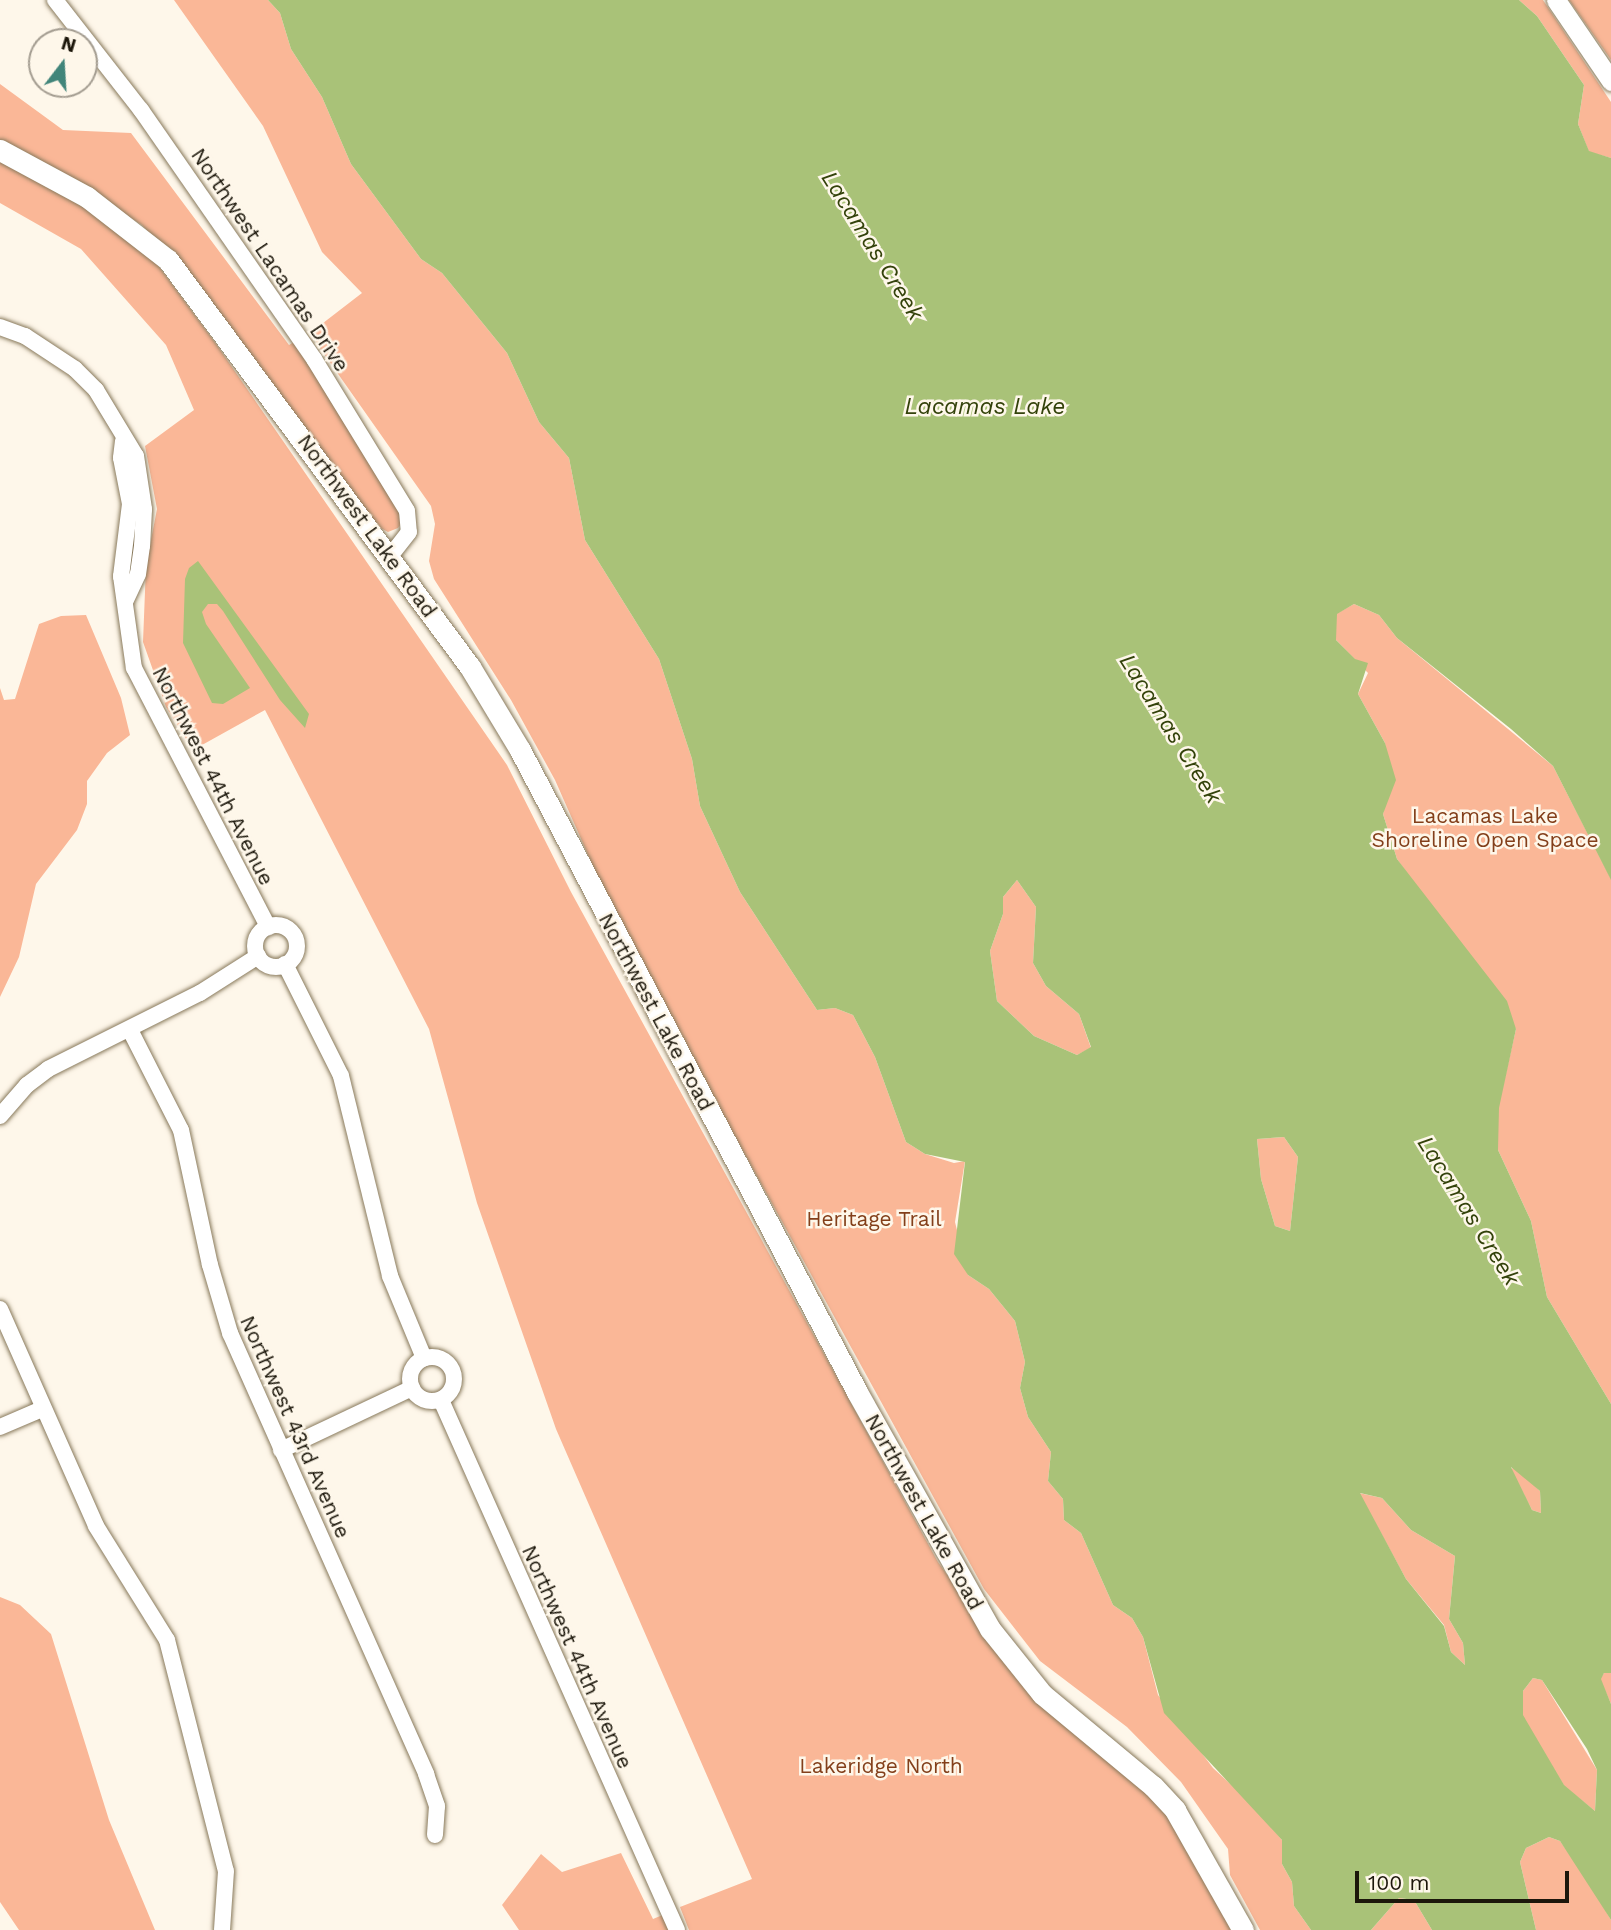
<!DOCTYPE html>
<style>
body{margin:0}
#map{position:relative;width:1611px;height:1930px;overflow:hidden;background:#fef7ea;font-family:"Work Sans",sans-serif}
div>[style]{position:absolute}
[style*='--x']{left:calc(var(--x)*1px);top:calc(var(--y)*1px);width:calc(var(--w)*1px);rotate:calc(var(--a)*1deg)}
.green>*{inset:0;background:#fab797}
.water>*{inset:0;background:#a9c278}
.roads{filter:drop-shadow(0 0 2px #88795b) drop-shadow(0 0 2px #88795b)}
.minor>*{height:16px;margin:-8px;padding:0 8px;transform-origin:8px;border-radius:8px;background:#fff}
.minor>.ring{margin:-8px;padding:0;box-sizing:content-box;background:none;border:16px solid #fff;border-radius:50%}
.tertiary>*{height:19px;margin:-9.5px;padding:0 9.5px;transform-origin:9.5px;border-radius:9.5px;background:#fff}
.secondary>*{height:21px;margin:-10.5px;padding:0 10.5px;transform-origin:10.5px;border-radius:10.5px;background:#fff}
span{translate:-50% -50%;white-space:nowrap;text-align:center;line-height:1.15;-webkit-text-stroke:5px #fef7ea;paint-order:stroke}
.street-label{font-size:21px;color:#1c170b}
.park-label{font-size:21px;color:#833f1a}
.water-label{font-size:23px;color:#33420a;font-style:italic}
.north{position:absolute;left:28px;top:28px;width:70px;height:70px;box-sizing:border-box;background:#fef7ea;border:2px solid #a49d91;border-radius:50%;rotate:17deg;font-size:19px;font-weight:700;line-height:28px;text-align:center;color:#1c170b}
.north::after{content:'';display:block;margin:auto;width:24px;height:32px;background:#41857a;clip-path:polygon(50% 0,100% 100%,50% 72%,0 100%)}
.scale{position:absolute;left:1355px;top:1871px;width:214px;height:32px;box-sizing:border-box;border:4px solid #1c170b;border-top:0;padding-left:9px;font-size:21px;line-height:24px;white-space:nowrap;color:#1c170b;-webkit-text-stroke:5px #fef7ea;paint-order:stroke}
</style>
<div id="map">
<div class="green">
<i style="clip-path:polygon(174px 0,268px 0,280px 13px,291px 49px,322px 97px,351px 164px,421px 259px,442px 273px,507px 353px,539px 422px,569px 458px,585px 540px,659px 659px,692px 759px,700px 806px,740px 892px,817px 1010px,835px 1008px,853px 1015px,875px 1057px,906px 1142px,925px 1154px,954px 1163px,965px 1161px,955px 1222px,968px 1275px,989px 1289px,1015px 1321px,1025px 1362px,1020px 1388px,1028px 1417px,1051px 1452px,1048px 1481px,1063px 1499px,1064px 1520px,1081px 1533px,1113px 1605px,1132px 1618px,1143px 1637px,1158px 1695px,1213px 1768px,1250px 1802px,1282px 1840px,1282px 1864px,1292px 1882px,1294px 1906px,1311px 1930px,1260px 1930px,1230px 1875px,1228px 1849px,1181px 1782px,1127px 1727px,1040px 1661px,984px 1589px,659px 998px,608px 900px,555px 780px,511px 700px,434px 579px,429px 561px,435px 524px,431px 506px,317px 344px,314px 330px,362px 293px,322px 252px,263px 126px)"></i>
<i style="clip-path:polygon(1519px 0,1543px 0,1611px 102px,1611px 158px,1589px 152px,1578px 124px,1584px 85px,1537px 16px)"></i>
<i style="clip-path:polygon(1569px 0,1611px 0,1611px 60px)"></i>
<i style="clip-path:polygon(0 84px,63px 130px,131px 133px,289px 345px,299px 339px,404px 520px,398px 528px,388px 532px,377px 526px,199px 288px,142px 225px,73px 181px,0 147px)"></i>
<i style="clip-path:polygon(0 160px,100px 217px,157px 264px,216px 344px,507px 765px,571px 892px,938px 1562px,1021px 1680px,1167px 1811px,1233px 1930px,689px 1930px,680px 1907px,752px 1879px,556px 1429px,477px 1203px,429px 1029px,265px 710px,193px 750px,166px 707px,143px 642px,146px 566px,157px 509px,145px 446px,194px 410px,166px 345px,81px 249px,0 203px)"></i>
<i style="clip-path:polygon(1354px 604px,1379px 615px,1397px 638px,1553px 766px,1611px 879px,1611px 1404px,1547px 1297px,1531px 1221px,1498px 1150px,1498px 1108px,1516px 1029px,1397px 859px,1383px 814px,1388px 790px,1385px 743px,1358px 694px,1368px 673px,1336px 640px,1336px 614px)"></i>
<i style="clip-path:polygon(86px 615px,121px 698px,130px 735px,107px 753px,87px 781px,87px 804px,77px 830px,36px 884px,19px 957px,0 997px,0 688px,4px 700px,15px 699px,39px 624px,61px 616px)"></i>
<i style="clip-path:polygon(1017px 880px,1036px 907px,1033px 963px,1046px 986px,1079px 1014px,1091px 1048px,1077px 1055px,1034px 1036px,997px 1001px,990px 951px,1003px 914px,1003px 897px)"></i>
<i style="clip-path:polygon(1284px 1137px,1298px 1157px,1290px 1231px,1275px 1226px,1261px 1179px,1257px 1139px)"></i>
<i style="clip-path:polygon(1515px 1467px,1540px 1491px,1541px 1513px,1532px 1510px,1511px 1469px)"></i>
<i style="clip-path:polygon(1359px 1493px,1382px 1498px,1411px 1530px,1455px 1556px,1449px 1619px,1463px 1643px,1465px 1665px,1451px 1652px,1444px 1625px,1406px 1579px)"></i>
<i style="clip-path:polygon(0 1597px,20px 1605px,51px 1634px,109px 1820px,155px 1930px,19px 1930px,0 1902px)"></i>
<i style="clip-path:polygon(1604px 1673px,1611px 1673px,1611px 1704px,1600px 1679px)"></i>
<i style="clip-path:polygon(1533px 1678px,1542px 1680px,1597px 1770px,1595px 1811px,1564px 1786px,1522px 1715px,1523px 1691px)"></i>
<i style="clip-path:polygon(1549px 1837px,1560px 1841px,1589px 1882px,1611px 1920px,1611px 1930px,1536px 1930px,1520px 1862px,1526px 1848px)"></i>
<i style="clip-path:polygon(621px 1853px,653px 1919px,665px 1914px,675px 1930px,519px 1930px,502px 1905px,541px 1854px,562px 1872px)"></i>
<i style="clip-path:polygon(1399px 1898px,1414px 1900px,1432px 1930px,1371px 1930px)"></i>
</div>
<div class="water">
<i style="clip-path:polygon(evenodd,268px 0,1519px 0,1537px 16px,1584px 85px,1578px 124px,1589px 151px,1611px 158px,1611px 880px,1553px 766px,1511px 729px,1397px 638px,1379px 615px,1354px 604px,1337px 614px,1336px 640px,1355px 659px,1368px 663px,1358px 694px,1385px 743px,1396px 780px,1383px 814px,1397px 859px,1507px 1001px,1516px 1029px,1499px 1108px,1498px 1150px,1531px 1221px,1547px 1297px,1611px 1404px,1611px 1673px,1604px 1673px,1601px 1679px,1611px 1704px,1611px 1920px,1560px 1841px,1549px 1837px,1526px 1848px,1520px 1862px,1536px 1930px,1432px 1930px,1414px 1900px,1399px 1898px,1371px 1930px,1311px 1930px,1294px 1906px,1292px 1882px,1282px 1864px,1282px 1840px,1164px 1713px,1143px 1637px,1132px 1618px,1113px 1605px,1081px 1533px,1064px 1520px,1063px 1499px,1048px 1481px,1051px 1452px,1028px 1417px,1020px 1388px,1025px 1362px,1015px 1321px,989px 1289px,968px 1275px,954px 1254px,965px 1162px,925px 1154px,906px 1142px,875px 1057px,853px 1015px,835px 1008px,817px 1010px,740px 892px,700px 806px,692px 759px,659px 659px,585px 540px,569px 458px,539px 422px,507px 353px,442px 273px,421px 259px,351px 164px,322px 97px,291px 49px,280px 13px,268px 0,1017px 880px,1036px 907px,1033px 963px,1046px 986px,1079px 1014px,1091px 1047px,1077px 1055px,1034px 1036px,997px 1001px,990px 951px,1003px 914px,1003px 897px,1017px 880px,268px 0,1284px 1137px,1298px 1157px,1290px 1231px,1275px 1226px,1261px 1179px,1257px 1139px,1284px 1137px,268px 0,1511px 1467px,1540px 1491px,1541px 1513px,1532px 1510px,1511px 1467px,268px 0,1360px 1493px,1382px 1498px,1411px 1530px,1455px 1556px,1449px 1619px,1463px 1643px,1465px 1665px,1451px 1652px,1444px 1626px,1406px 1579px,1360px 1493px,268px 0,1533px 1678px,1542px 1680px,1587px 1749px,1597px 1770px,1595px 1811px,1564px 1785px,1523px 1715px,1523px 1691px,1533px 1678px)"></i>
<i style="clip-path:polygon(198px 561px,309px 714px,305px 728px,280px 700px,223px 611px,217px 604px,208px 604px,202px 612px,206px 624px,250px 688px,223px 704px,212px 703px,183px 643px,185px 579px,189px 568px)"></i>
</div>
<div class="roads">
<div class="minor">
<i style="--x:55;--y:0;--w:140;--a:52"></i>
<i style="--x:141;--y:110;--w:303;--a:55.2"></i>
<i style="--x:314;--y:359;--w:178;--a:58.5"></i>
<i style="--x:407;--y:511;--w:21;--a:85"></i>
<i style="--x:409;--y:532;--w:31;--a:128"></i>
<i style="--x:0;--y:327;--w:27;--a:20"></i>
<i style="--x:25;--y:336;--w:60;--a:33.4"></i>
<i style="--x:75;--y:369;--w:30;--a:45"></i>
<i style="--x:96;--y:390;--w:77;--a:58.8"></i>
<i style="--x:136;--y:456;--w:54;--a:81.4"></i>
<i style="--x:144;--y:509;--w:37;--a:93"></i>
<i style="--x:142;--y:546;--w:28;--a:98"></i>
<i style="--x:138;--y:574;--w:29;--a:115"></i>
<i style="--x:123;--y:441;--w:17;--a:97"></i>
<i style="--x:121;--y:458;--w:47;--a:78.9"></i>
<i style="--x:130;--y:504;--w:73;--a:97.1"></i>
<i style="--x:121;--y:576;--w:93;--a:82"></i>
<i style="--x:134;--y:668;--w:292;--a:62.6"></i>
<i class="ring" style="left:255px;top:925px;width:26px;height:26px"></i>
<i style="--x:285;--y:964;--w:125;--a:63.4"></i>
<i style="--x:341;--y:1076;--w:206;--a:76.2"></i>
<i style="--x:390;--y:1276;--w:89;--a:67.5"></i>
<i style="--x:130;--y:1030;--w:112;--a:63"></i>
<i style="--x:181;--y:1130;--w:138;--a:77.9"></i>
<i style="--x:210;--y:1265;--w:71;--a:73.6"></i>
<i style="--x:230;--y:1333;--w:483;--a:66"></i>
<i style="--x:426;--y:1774;--w:34;--a:71"></i>
<i style="--x:437;--y:1806;--w:29;--a:94"></i>
<i style="--x:0;--y:1116;--w:41;--a:-48.9"></i>
<i style="--x:27;--y:1085;--w:26;--a:-37"></i>
<i style="--x:48;--y:1069;--w:170;--a:-26.6"></i>
<i style="--x:200;--y:993;--w:69;--a:-32.5"></i>
<i style="--x:0;--y:1309;--w:237;--a:66.1"></i>
<i style="--x:96;--y:1526;--w:134;--a:58.1"></i>
<i style="--x:167;--y:1640;--w:238;--a:75.7"></i>
<i style="--x:226;--y:1871;--w:59;--a:93.9"></i>
<i class="ring" style="left:410px;top:1357px;width:28px;height:28px"></i>
<i style="--x:441;--y:1400;--w:580;--a:66"></i>
<i style="--x:0;--y:1427;--w:46;--a:-23.2"></i>
<i style="--x:281;--y:1450;--w:145;--a:-25.3"></i>
</div>
<div class="tertiary">
<i style="--x:1556;--y:0;--w:98;--a:55.8"></i>
</div>
<div class="secondary">
<i style="--x:0;--y:150;--w:99;--a:28.4"></i>
<i style="--x:87;--y:197;--w:103;--a:37.9"></i>
<i style="--x:168;--y:260;--w:507;--a:53.42"></i>
<i style="--x:470;--y:667;--w:97;--a:58.9"></i>
<i style="--x:520;--y:750;--w:725;--a:62.3"></i>
<i style="--x:857;--y:1392;--w:272;--a:60.7"></i>
<i style="--x:990;--y:1629;--w:83;--a:51.3"></i>
<i style="--x:1042;--y:1694;--w:144;--a:39.7"></i>
<i style="--x:1153;--y:1786;--w:33;--a:47"></i>
<i style="--x:1175;--y:1810;--w:138;--a:60.5"></i>
</div>
</div>
<div class="street-label">
<span style="left:270px;top:260px;rotate:56deg">Northwest Lacamas Drive</span>
<span style="left:367px;top:526px;rotate:54deg">Northwest Lake Road</span>
<span style="left:213px;top:776px;rotate:63deg">Northwest 44th Avenue</span>
<span style="left:656px;top:1012px;rotate:62deg">Northwest Lake Road</span>
<span style="left:295px;top:1427px;rotate:66deg">Northwest 43rd Avenue</span>
<span style="left:924px;top:1512px;rotate:61deg">Northwest Lake Road</span>
<span style="left:577px;top:1657px;rotate:66deg">Northwest 44th Avenue</span>
</div>
<div class="park-label">
<span style="left:1485px;top:828px">Lacamas Lake<br>Shoreline Open Space</span>
<span style="left:874px;top:1219px">Heritage Trail</span>
<span style="left:881px;top:1766px">Lakeridge North</span>
</div>
<div class="water-label">
<span style="left:872px;top:246px;rotate:58deg">Lacamas Creek</span>
<span style="left:985px;top:407px">Lacamas Lake</span>
<span style="left:1170px;top:729px;rotate:58deg">Lacamas Creek</span>
<span style="left:1468px;top:1211px;rotate:58deg">Lacamas Creek</span>
</div>
<div class="north">N</div>
<div class="scale">100 m</div>
</div>
